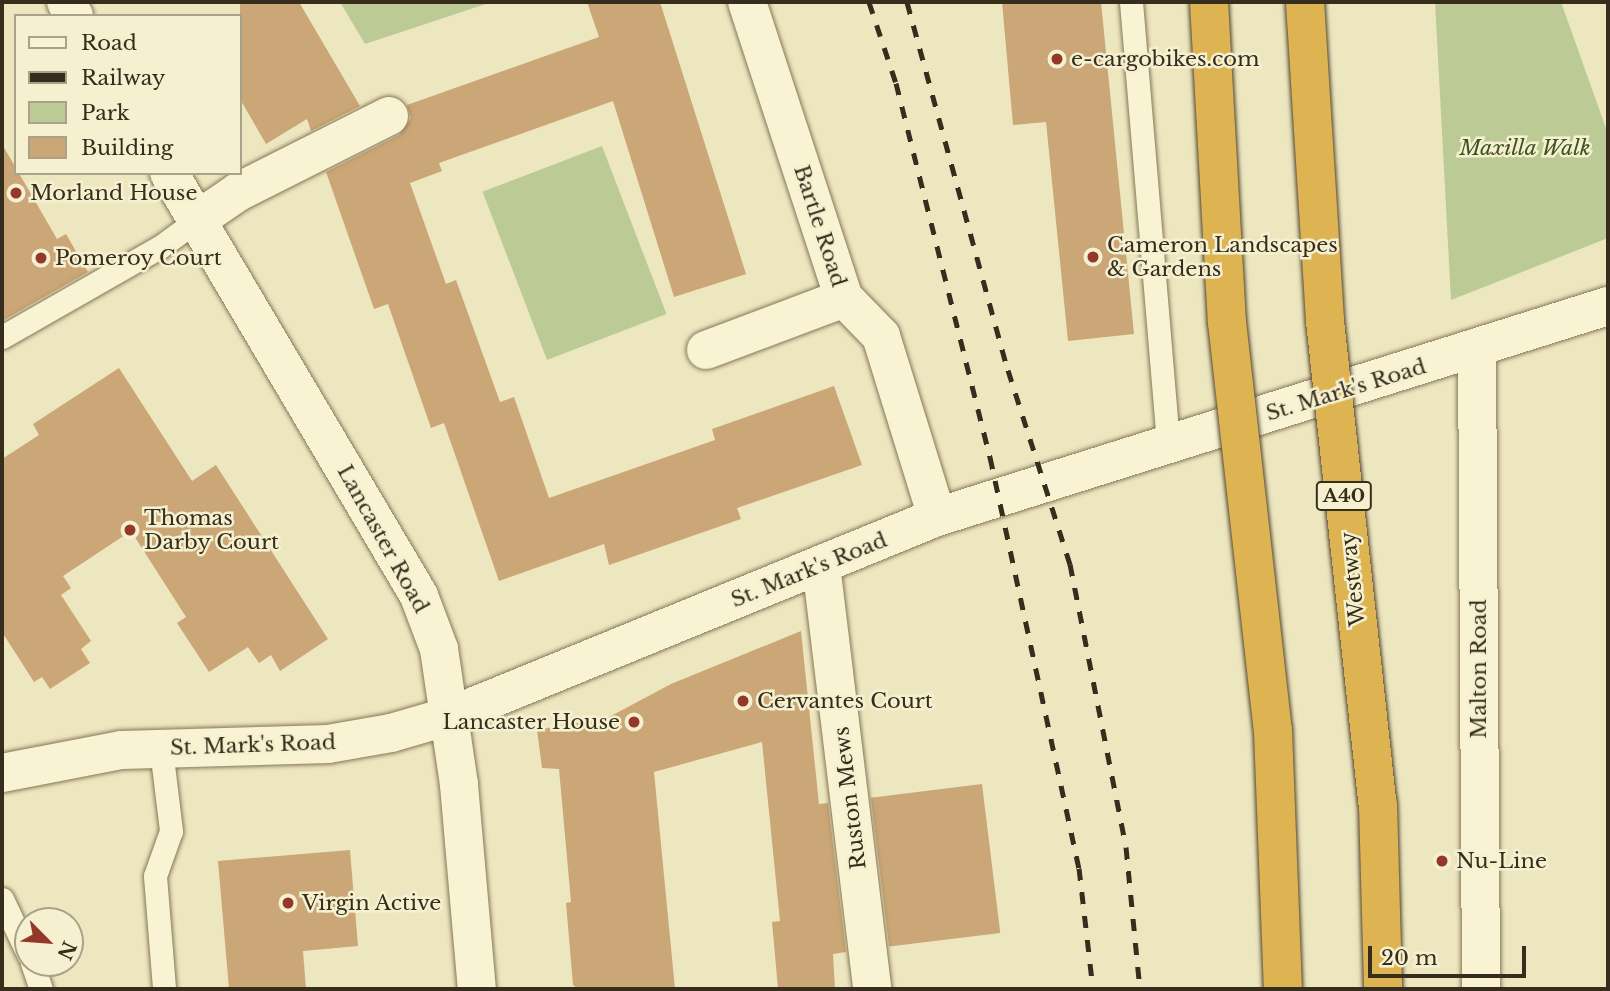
<!DOCTYPE html>
<style>
body{margin:0}
#map{position:relative;width:1610px;height:991px;overflow:hidden;background:#ede7c0;font-family:"Libre Baskerville",serif}
div>[style]{position:absolute}
[style*='--x']{left:calc(var(--x)*1px);top:calc(var(--y)*1px);width:calc(var(--w)*1px);rotate:calc(var(--a)*1deg)}
.green>*{inset:0;background:#bccb95;transform-origin:0 0}
.building>*{inset:0;background:#cba676;transform-origin:0 0}
.roads{filter:drop-shadow(0 0 2px #867858) drop-shadow(0 0 2px #867858)}
.lane>*{height:23px;margin:-11.5px;padding:0 11.5px;transform-origin:11.5px;border-radius:11.5px;background:#f8f3d3}
.street>*{height:38px;margin:-19px;padding:0 19px;transform-origin:19px;border-radius:19px;background:#f8f3d3}
.secondary>*{height:38px;margin:-19px;padding:0 19px;transform-origin:19px;border-radius:19px;background:#f8f3d3}
.rail>*{height:5px;margin-top:-2.5px;transform-origin:0;background:repeating-linear-gradient(90deg,#362d1d 0 12px,transparent 0 24px)}
.bridges{filter:drop-shadow(0 0 2px #54452d) drop-shadow(0 0 2px #54452d)}
.highway-bridge>*{height:38px;margin:-19px;padding:0 19px;transform-origin:19px;border-radius:19px;background:#ddb451}
.dots>*{width:19px;height:19px;translate:-50% -50%;box-sizing:border-box;border:4px solid #f5f0d0;border-radius:50%}
span{translate:-50% -50%;white-space:nowrap;text-align:center;line-height:1.15;-webkit-text-stroke:5px #f5f0d0;paint-order:stroke}
.shield-label span{padding:2px 5px;background:#f5f0d0;border:2px solid;border-radius:5px;-webkit-text-stroke-width:0}
.shield-label{font-size:19px;color:#362d1d;font-weight:700}
.poi-label{font-size:21px;color:#362d1d}
.left{translate:0 -50%;text-align:left}
.right{translate:-100% -50%;text-align:right}
.park-label{font-size:21px;color:#3f5223;font-style:italic}
.street-label{font-size:21px;color:#362d1d}
.frame{position:absolute;inset:0;border:4px solid #362d1d;pointer-events:none}
.legend{position:absolute;left:14px;top:14px;width:228px;height:161px;box-sizing:border-box;background:#f5f0d0;border:2px solid #a9a288;margin:0;padding:9px 12px;list-style:none;font-size:21px;color:#362d1d}
.legend li{display:flex;align-items:center;gap:14px;height:35px}
.legend b{width:35px;border:2px solid #a9a288}
.north{position:absolute;left:14px;top:907px;width:70px;height:70px;box-sizing:border-box;background:#f5f0d0;border:2px solid #a9a288;border-radius:50%;rotate:115deg;font-size:19px;font-weight:700;line-height:28px;text-align:center;color:#362d1d}
.north::after{content:'';display:block;margin:auto;width:24px;height:32px;background:#943829;clip-path:polygon(50% 0,100% 100%,50% 72%,0 100%)}
.scale{position:absolute;left:1368px;top:946px;width:158px;height:32px;box-sizing:border-box;border:4px solid #362d1d;border-top:0;padding-left:9px;font-size:21px;line-height:24px;white-space:nowrap;color:#362d1d;-webkit-text-stroke:5px #f5f0d0;paint-order:stroke}
</style>
<div id="map">
<div class="green">
<i style="clip-path:polygon(340px 2px,492px 2px,365px 44px)"></i>
<i style="clip-path:polygon(1435px 2px,1561px 2px,1608px 134px,1608px 238px,1451px 300px)"></i>
<i style="left:602px;top:146px;width:180px;height:128px;rotate:69deg"></i>
</div>
<div class="building">
<i style="clip-path:polygon(240px 2px,299px 2px,360px 106px,311px 131px,307px 119px,266px 144px,240px 99px)"></i>
<i style="clip-path:polygon(587px 2px,660px 2px,746px 274px,674px 297px,613px 101px,439px 163px,442px 171px,410px 183px,446px 284px,456px 280px,500px 402px,514px 397px,549px 498px,715px 440px,712px 429px,834px 386px,862px 465px,737px 508px,741px 519px,609px 565px,604px 544px,499px 581px,444px 423px,431px 428px,388px 304px,374px 309px,326px 172px,399px 135px,411px 118px,407px 105px,599px 37px)"></i>
<i style="clip-path:polygon(1002px 2px,1101px 2px,1134px 334px,1068px 341px,1046px 122px,1013px 125px)"></i>
<i style="clip-path:polygon(2px 144px,57px 239px,66px 234px,88px 272px,2px 321px)"></i>
<i style="clip-path:polygon(119px 368px,192px 481px,216px 465px,328px 639px,280px 671px,271px 655px,259px 663px,248px 647px,209px 672px,177px 623px,186px 617px,131px 531px,63px 576px,71px 588px,61px 595px,91px 641px,81px 649px,90px 663px,50px 689px,42px 677px,34px 682px,2px 632px,2px 459px,39px 435px,33px 424px)"></i>
<i style="clip-path:polygon(801px 631px,819px 804px,828px 803px,846px 952px,833px 954px,835px 989px,778px 989px,772px 922px,780px 921px,762px 742px,654px 772px,675px 989px,578px 989px,573px 985px,566px 903px,571px 902px,559px 769px,542px 768px,537px 730px,609px 717px,671px 684px)"></i>
<i style="left:982px;top:784px;width:150px;height:112px;rotate:83deg"></i>
<i style="clip-path:polygon(350px 850px,358px 946px,303px 951px,306px 989px,229px 989px,218px 861px)"></i>
</div>
<div class="roads">
<div class="lane">
<i style="--x:1131;--y:2;--w:445;--a:85.2"></i>
<i style="--x:2;--y:337;--w:182;--a:-29.7"></i>
<i style="--x:160;--y:247;--w:46;--a:-36.1"></i>
<i style="--x:161;--y:749;--w:83;--a:83"></i>
<i style="--x:171;--y:831;--w:48;--a:109.6"></i>
<i style="--x:155;--y:876;--w:113;--a:85.4"></i>
<i style="--x:2;--y:899;--w:61;--a:64.7"></i>
<i style="--x:32;--y:963;--w:28;--a:71"></i>
</div>
<div class="street">
<i style="--x:747;--y:2;--w:311;--a:71.9"></i>
<i style="--x:844;--y:298;--w:53;--a:45.8"></i>
<i style="--x:881;--y:336;--w:189;--a:72.8"></i>
<i style="--x:197;--y:220;--w:50;--a:-34.3"></i>
<i style="--x:238;--y:192;--w:169;--a:-26.7"></i>
<i style="--x:1477;--y:348;--w:641;--a:89.64"></i>
<i style="--x:706;--y:350;--w:147;--a:-20.6"></i>
<i style="--x:821;--y:565;--w:427;--a:83.1"></i>
<i style="--x:2;--y:773;--w:122;--a:-10.9"></i>
<i style="--x:122;--y:750;--w:206;--a:-1.7"></i>
<i style="--x:328;--y:744;--w:64;--a:-9.9"></i>
<i style="--x:391;--y:733;--w:61;--a:-16.1"></i>
<i style="--x:450;--y:716;--w:526;--a:-22.23"></i>
<i style="--x:937;--y:517;--w:703;--a:-17.46"></i>
</div>
<div class="secondary">
<i style="--x:66;--y:2;--w:16;--a:60"></i>
<i style="--x:169;--y:173;--w:491;--a:59.4"></i>
<i style="--x:419;--y:596;--w:57;--a:69.3"></i>
<i style="--x:439;--y:649;--w:137;--a:81.6"></i>
<i style="--x:459;--y:785;--w:205;--a:85"></i>
</div>
</div>
<div class="rail">
<i style="--x:869;--y:2;--w:85;--a:71.6"></i>
<i style="--x:896;--y:83;--w:386;--a:75.9"></i>
<i style="--x:990;--y:457;--w:421;--a:77.8"></i>
<i style="--x:1079;--y:868;--w:122;--a:83.4"></i>
<i style="--x:907;--y:2;--w:382;--a:74.7"></i>
<i style="--x:1008;--y:370;--w:204;--a:72.3"></i>
<i style="--x:1070;--y:564;--w:288;--a:78.8"></i>
<i style="--x:1126;--y:847;--w:143;--a:84.4"></i>
</div>
<div class="bridges">
<div class="highway-bridge">
<i style="--x:1209;--y:2;--w:321;--a:86.8"></i>
<i style="--x:1227;--y:322;--w:412;--a:83.6"></i>
<i style="--x:1273;--y:731;--w:258;--a:87.8"></i>
<i style="--x:1305;--y:2;--w:320;--a:86.4"></i>
<i style="--x:1325;--y:321;--w:487;--a:83.8"></i>
<i style="--x:1378;--y:805;--w:184;--a:88.4"></i>
</div>
</div>
<div class="dots">
<i style="left:1057px;top:59px;background:#943829"></i>
<i style="left:16px;top:193px;background:#943829"></i>
<i style="left:1093px;top:257px;background:#943829"></i>
<i style="left:41px;top:258px;background:#943829"></i>
<i style="left:130px;top:530px;background:#943829"></i>
<i style="left:743px;top:701px;background:#943829"></i>
<i style="left:634px;top:722px;background:#943829"></i>
<i style="left:1442px;top:861px;background:#943829"></i>
<i style="left:288px;top:903px;background:#943829"></i>
</div>
<div class="shield-label">
<span style="left:1344px;top:496px">A40</span>
</div>
<div class="poi-label">
<span class="left" style="left:1071px;top:59px">e-cargobikes.com</span>
<span class="left" style="left:30px;top:193px">Morland House</span>
<span class="left" style="left:1107px;top:257px">Cameron Landscapes<br>&amp; Gardens</span>
<span class="left" style="left:55px;top:258px">Pomeroy Court</span>
<span class="left" style="left:144px;top:530px">Thomas<br>Darby Court</span>
<span class="left" style="left:757px;top:701px">Cervantes Court</span>
<span class="right" style="left:620px;top:722px">Lancaster House</span>
<span class="left" style="left:1456px;top:861px">Nu-Line</span>
<span class="left" style="left:302px;top:903px">Virgin Active</span>
</div>
<div class="park-label">
<span style="left:1525px;top:148px">Maxilla Walk</span>
</div>
<div class="street-label">
<span style="left:820px;top:226px;rotate:72deg">Bartle Road</span>
<span style="left:1346px;top:390px;rotate:-17deg">St. Mark's Road</span>
<span style="left:383px;top:539px;rotate:61deg">Lancaster Road</span>
<span style="left:809px;top:570px;rotate:-22deg">St. Mark's Road</span>
<span style="left:1353px;top:579px;rotate:-96deg">Westway</span>
<span style="left:1479px;top:669px;rotate:-90deg">Malton Road</span>
<span style="left:253px;top:745px;rotate:-2deg">St. Mark's Road</span>
<span style="left:850px;top:798px;rotate:-97deg">Ruston Mews</span>
</div>
<div class="frame"></div>
<ul class="legend">
<li><b style="height:9px;background:#f8f3d3"></b>Road</li>
<li><b style="height:9px;background:#362d1d"></b>Railway</li>
<li><b style="height:19px;background:#bccb95"></b>Park</li>
<li><b style="height:19px;background:#cba676"></b>Building</li>
</ul>
<div class="north">N</div>
<div class="scale">20 m</div>
</div>
